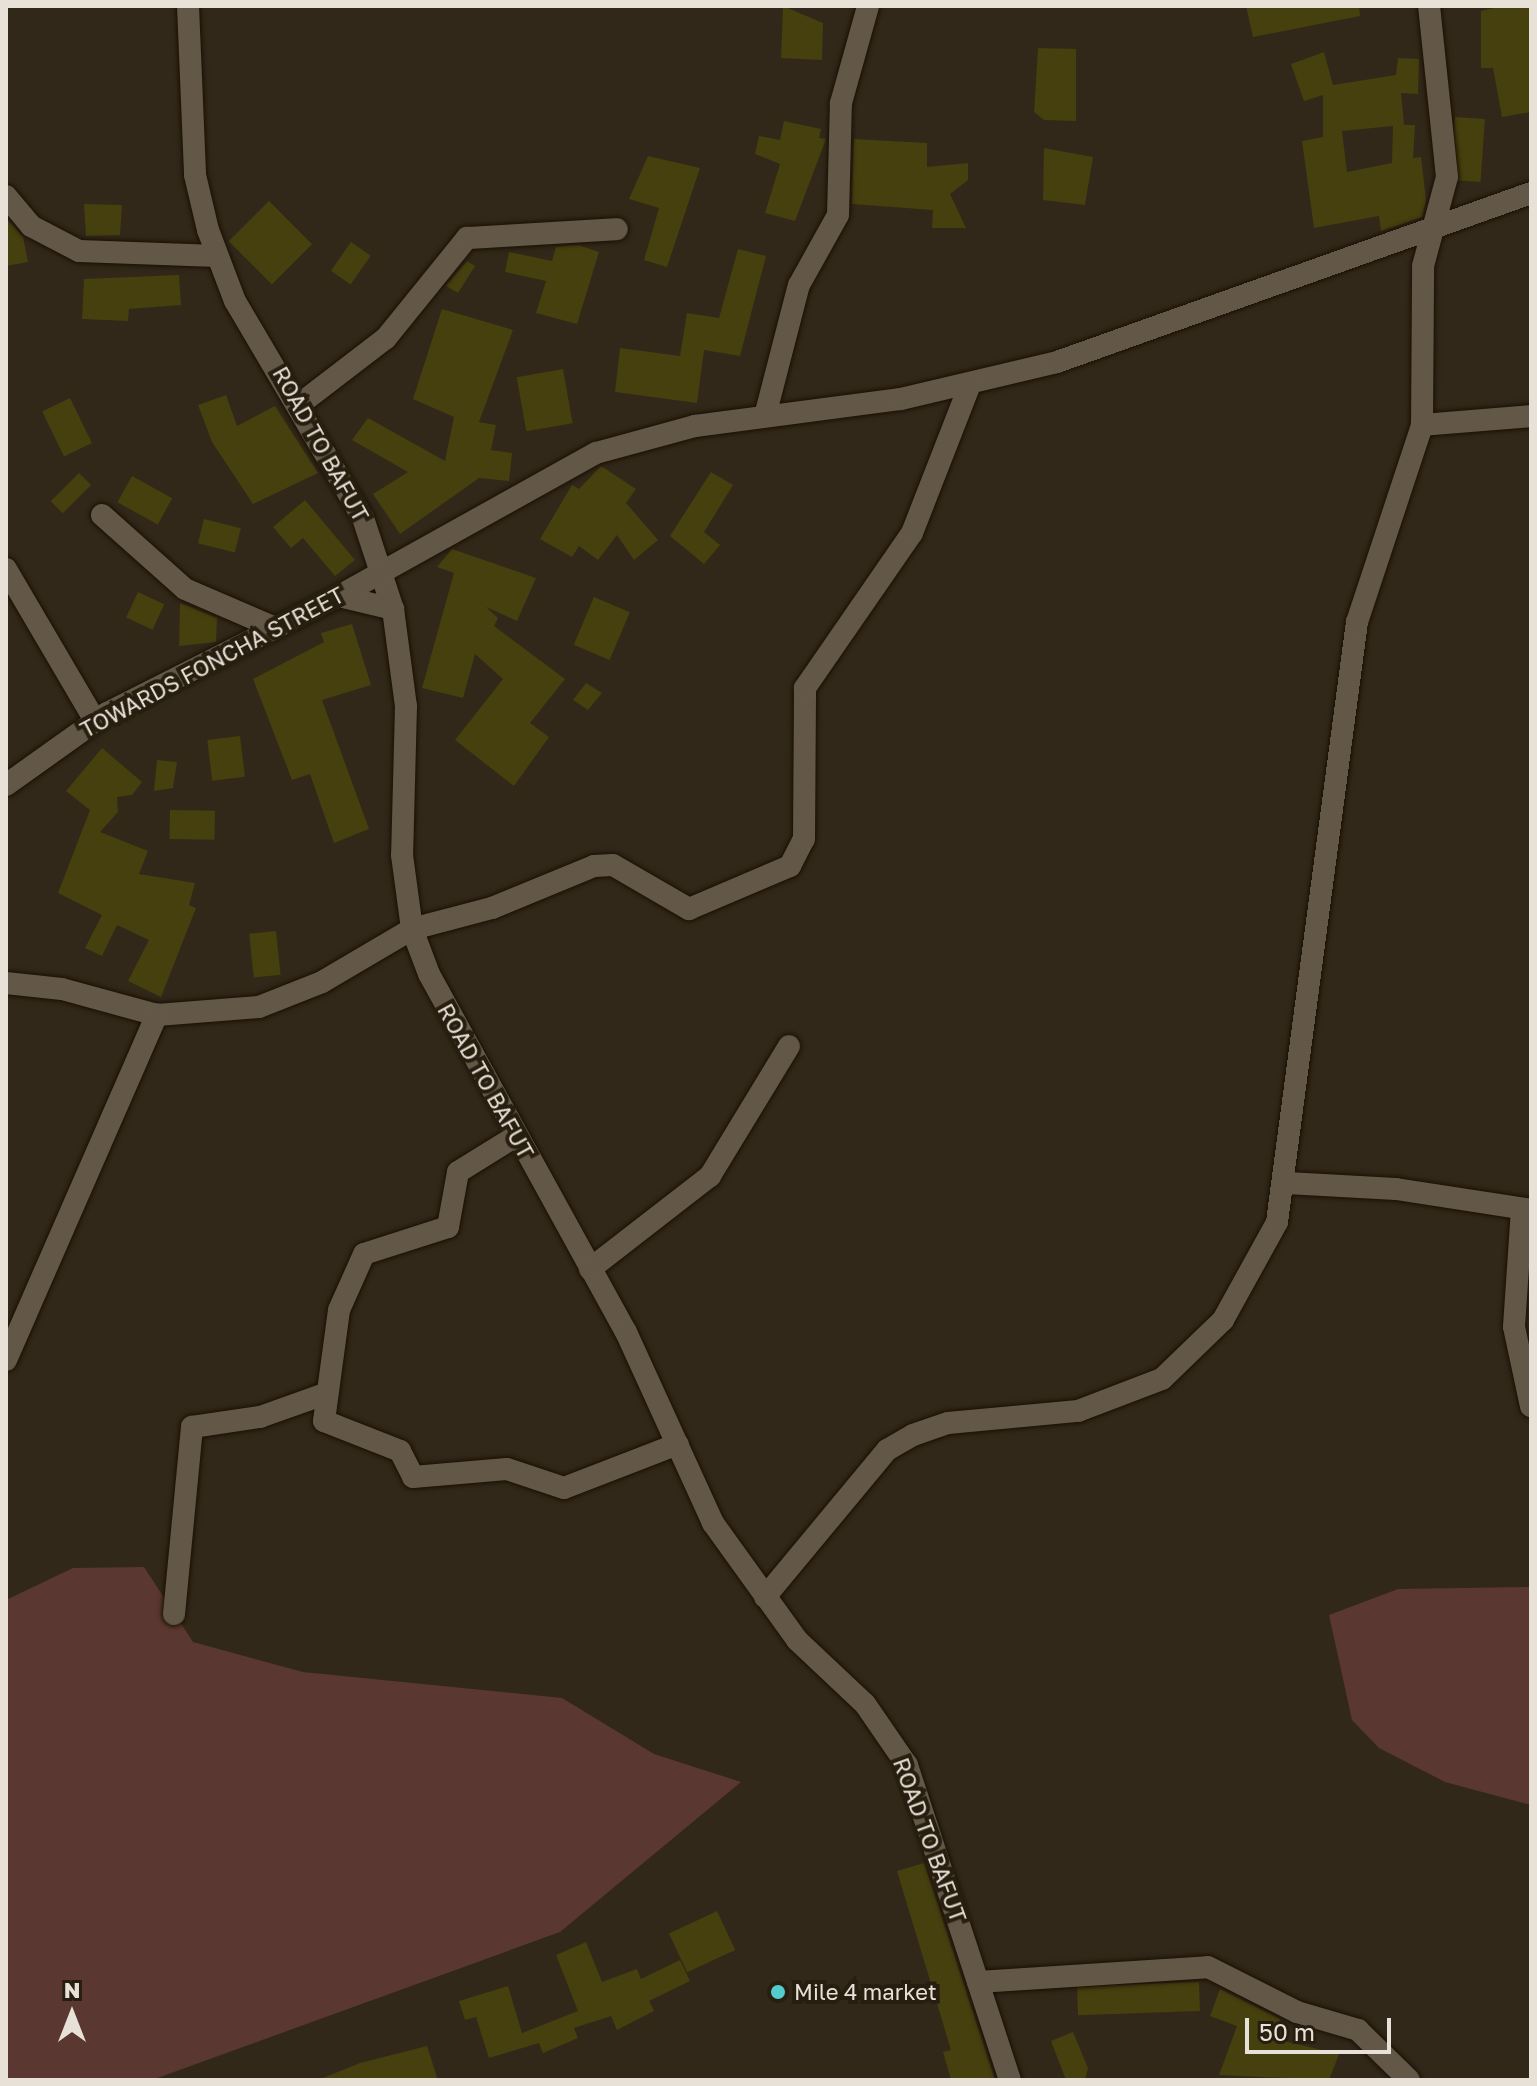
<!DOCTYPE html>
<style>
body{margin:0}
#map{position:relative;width:1537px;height:2086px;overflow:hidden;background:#312819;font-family:"Golos Text",sans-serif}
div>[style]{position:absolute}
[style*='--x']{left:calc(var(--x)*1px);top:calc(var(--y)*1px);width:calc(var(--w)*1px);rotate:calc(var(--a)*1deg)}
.green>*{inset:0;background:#5a3730}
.building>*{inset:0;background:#463f0e;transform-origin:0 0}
.roads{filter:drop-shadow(0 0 2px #191004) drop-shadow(0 0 2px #191004)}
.minor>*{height:22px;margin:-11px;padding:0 11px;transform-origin:11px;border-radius:11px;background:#635847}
.dots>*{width:22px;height:22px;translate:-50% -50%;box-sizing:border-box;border:4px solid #271e0f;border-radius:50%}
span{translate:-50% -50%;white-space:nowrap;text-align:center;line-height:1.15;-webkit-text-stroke:8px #271e0f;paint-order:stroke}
.street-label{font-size:22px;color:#e8e1d8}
.poi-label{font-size:22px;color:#e8e1d8}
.left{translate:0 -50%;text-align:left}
.frame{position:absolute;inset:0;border:8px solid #e8e1d8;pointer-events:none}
.north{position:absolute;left:32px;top:1974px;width:80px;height:80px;-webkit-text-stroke:6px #271e0f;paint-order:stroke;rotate:0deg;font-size:22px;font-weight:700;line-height:32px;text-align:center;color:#e8e1d8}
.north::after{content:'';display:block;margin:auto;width:28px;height:36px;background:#e8e1d8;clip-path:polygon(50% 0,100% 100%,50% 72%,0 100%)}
.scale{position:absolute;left:1245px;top:2018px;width:146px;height:36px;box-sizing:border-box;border:4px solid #e8e1d8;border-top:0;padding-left:10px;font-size:24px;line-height:28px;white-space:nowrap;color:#e8e1d8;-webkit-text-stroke:6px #271e0f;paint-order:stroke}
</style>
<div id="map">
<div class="green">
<i style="clip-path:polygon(144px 1567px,193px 1642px,303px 1672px,562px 1698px,654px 1754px,741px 1782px,560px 1932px,152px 2080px,6px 2080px,6px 1600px,73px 1568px)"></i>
<i style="clip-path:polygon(1531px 1587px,1531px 1805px,1445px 1782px,1379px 1748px,1352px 1720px,1329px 1615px,1398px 1589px)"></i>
</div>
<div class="building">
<i style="clip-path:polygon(783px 6px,823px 23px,822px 60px,781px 58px)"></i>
<i style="clip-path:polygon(1246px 6px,1359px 6px,1360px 16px,1253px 37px)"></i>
<i style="clip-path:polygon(1502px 6px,1531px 6px,1531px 112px,1502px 117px,1493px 68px,1481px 68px,1481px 11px)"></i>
<i style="clip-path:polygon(1038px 48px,1076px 49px,1076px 121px,1044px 120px,1034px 112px)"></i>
<i style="clip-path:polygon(evenodd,1324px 52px,1333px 85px,1396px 75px,1398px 58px,1419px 59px,1418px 94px,1401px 93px,1404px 125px,1415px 125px,1413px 158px,1421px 157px,1426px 200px,1422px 217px,1381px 231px,1379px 216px,1314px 228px,1302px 141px,1323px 137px,1323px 95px,1304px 101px,1291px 64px,1324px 52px,1393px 126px,1392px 163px,1347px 172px,1342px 131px,1393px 126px)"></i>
<i style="left:1455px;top:117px;width:30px;height:63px;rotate:4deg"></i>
<i style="clip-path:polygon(784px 121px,821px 129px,819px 138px,826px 139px,795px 221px,765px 213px,780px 164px,755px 154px,759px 136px,780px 140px)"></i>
<i style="clip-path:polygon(854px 139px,927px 143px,927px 167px,968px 163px,968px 180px,950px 194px,966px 228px,932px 228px,933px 210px,852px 204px)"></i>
<i style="clip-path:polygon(1044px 148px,1093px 157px,1085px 205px,1043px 200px)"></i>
<i style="clip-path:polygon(648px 156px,700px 168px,667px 267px,644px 260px,659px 208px,629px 199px)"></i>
<i style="left:269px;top:201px;width:61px;height:57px;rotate:45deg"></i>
<i style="clip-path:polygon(84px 204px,122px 205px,120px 235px,86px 236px)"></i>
<i style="clip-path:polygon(6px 218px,23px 237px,28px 262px,6px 266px)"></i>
<i style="left:351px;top:242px;width:24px;height:35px;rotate:35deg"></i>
<i style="clip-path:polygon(578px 245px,599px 252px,577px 324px,536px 313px,546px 281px,505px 272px,509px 252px,552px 261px,556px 247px)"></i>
<i style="clip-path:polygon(738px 249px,766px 256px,740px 356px,704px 350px,697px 403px,615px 392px,620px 348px,680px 356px,687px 313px,719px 318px)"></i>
<i style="clip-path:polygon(467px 261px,475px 266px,458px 293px,446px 286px)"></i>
<i style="clip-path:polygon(179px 275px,181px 305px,129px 309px,128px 321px,82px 319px,84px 279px)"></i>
<i style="clip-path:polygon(442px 309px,513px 330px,479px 422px,496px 425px,491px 450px,512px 453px,509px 481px,479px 478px,400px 534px,373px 494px,408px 472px,352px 440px,368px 418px,445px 461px,454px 417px,413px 399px)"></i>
<i style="left:563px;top:369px;width:55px;height:47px;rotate:80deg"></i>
<i style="clip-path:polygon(226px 395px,237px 426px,275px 406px,318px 473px,253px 504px,212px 442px,198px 405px)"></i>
<i style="left:70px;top:398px;width:50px;height:31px;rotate:64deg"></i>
<i style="clip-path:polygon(601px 466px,636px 489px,626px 503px,658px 540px,634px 560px,617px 535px,598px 560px,579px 546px,572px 557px,540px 539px,572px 485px,579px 489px)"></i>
<i style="clip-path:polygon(711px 472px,733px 485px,704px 532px,720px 545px,704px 564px,670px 536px)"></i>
<i style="left:79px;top:473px;width:17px;height:40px;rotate:45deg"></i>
<i style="left:132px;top:476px;width:46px;height:30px;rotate:29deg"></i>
<i style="clip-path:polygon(305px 500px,355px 560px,335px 576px,303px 538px,291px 548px,273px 527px)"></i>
<i style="left:204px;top:519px;width:38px;height:25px;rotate:14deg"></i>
<i style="clip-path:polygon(452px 549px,536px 578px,517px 621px,486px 607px,498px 618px,494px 626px,565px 679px,530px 723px,549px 737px,514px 786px,455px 740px,503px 679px,475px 654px,463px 698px,422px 688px,454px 573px,437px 567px)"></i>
<i style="left:138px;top:592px;width:29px;height:28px;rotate:25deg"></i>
<i style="left:594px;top:597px;width:39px;height:52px;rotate:23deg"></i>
<i style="clip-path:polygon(180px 603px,217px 618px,216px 642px,179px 646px)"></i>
<i style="clip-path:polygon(352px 624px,371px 685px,322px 700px,369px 829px,334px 843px,310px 774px,292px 780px,253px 679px,324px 642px,321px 633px)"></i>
<i style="clip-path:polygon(586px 683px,602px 693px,588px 710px,573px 700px)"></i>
<i style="left:240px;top:736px;width:41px;height:33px;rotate:83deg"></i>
<i style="clip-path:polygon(102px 748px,142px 782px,132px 795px,117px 797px,118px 812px,100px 832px,148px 851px,139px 874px,195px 883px,189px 905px,196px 908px,161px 997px,128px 981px,149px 940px,117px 925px,102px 956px,85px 948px,102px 915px,58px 893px,90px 810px,66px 791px)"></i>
<i style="clip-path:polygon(157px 760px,177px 762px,173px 788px,154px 791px)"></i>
<i style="left:170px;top:810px;width:45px;height:29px;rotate:1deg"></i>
<i style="left:276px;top:931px;width:44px;height:27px;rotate:84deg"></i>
<i style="clip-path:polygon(924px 1863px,995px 2080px,951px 2080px,943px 2052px,951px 2050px,897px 1871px)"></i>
<i style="left:717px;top:1911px;width:43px;height:53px;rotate:65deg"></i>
<i style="clip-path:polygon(586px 1942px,602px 1982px,637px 1969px,641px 1979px,680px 1960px,690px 1981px,649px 2001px,654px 2011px,617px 2030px,611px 2016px,574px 2028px,578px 2038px,543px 2053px,539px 2043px,489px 2058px,476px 2017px,465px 2020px,459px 2001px,508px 1986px,522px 2033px,578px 2011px,556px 1955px)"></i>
<i style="left:1199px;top:1982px;width:29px;height:122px;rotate:88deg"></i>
<i style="clip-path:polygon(1220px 1989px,1280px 2019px,1275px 2039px,1339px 2054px,1329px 2080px,1219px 2075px,1237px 2026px,1210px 2016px)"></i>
<i style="clip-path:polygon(1073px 2032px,1088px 2068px,1085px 2080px,1066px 2080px,1051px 2041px)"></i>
<i style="clip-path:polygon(427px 2046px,438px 2080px,318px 2080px,360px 2063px)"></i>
</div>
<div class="roads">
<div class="minor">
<i style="--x:188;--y:6;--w:169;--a:87.6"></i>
<i style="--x:195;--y:175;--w:57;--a:76.7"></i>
<i style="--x:208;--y:230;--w:76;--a:69.2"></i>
<i style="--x:235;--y:301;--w:252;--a:59.5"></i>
<i style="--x:363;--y:518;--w:96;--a:71.8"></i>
<i style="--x:393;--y:609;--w:98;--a:82.4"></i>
<i style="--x:406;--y:706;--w:149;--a:91.5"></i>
<i style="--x:402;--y:855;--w:75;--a:82.3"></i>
<i style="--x:412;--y:929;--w:48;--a:69.3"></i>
<i style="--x:429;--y:974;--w:409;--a:61.2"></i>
<i style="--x:626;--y:1332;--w:210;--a:65.5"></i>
<i style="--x:713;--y:1523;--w:144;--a:54.3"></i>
<i style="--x:797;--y:1640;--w:93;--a:43.3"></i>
<i style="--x:865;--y:1704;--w:74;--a:55.5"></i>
<i style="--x:907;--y:1765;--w:331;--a:71.9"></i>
<i style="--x:6;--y:196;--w:39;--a:50"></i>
<i style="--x:31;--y:226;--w:54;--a:27.5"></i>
<i style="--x:79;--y:251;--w:138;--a:2.1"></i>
<i style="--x:300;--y:404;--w:108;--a:-37.5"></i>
<i style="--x:386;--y:338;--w:129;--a:-51"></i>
<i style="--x:467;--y:238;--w:150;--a:-3.4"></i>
<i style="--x:765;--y:416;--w:135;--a:-75.5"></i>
<i style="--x:799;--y:285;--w:80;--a:-60.9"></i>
<i style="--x:838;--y:215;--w:112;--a:-88.5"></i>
<i style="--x:841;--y:103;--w:101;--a:-74.4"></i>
<i style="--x:1422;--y:425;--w:109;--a:-4.7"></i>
<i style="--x:102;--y:515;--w:111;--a:41.7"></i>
<i style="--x:185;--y:589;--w:98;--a:23.4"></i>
<i style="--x:6;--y:569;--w:176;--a:59.6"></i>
<i style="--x:339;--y:596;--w:56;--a:13.5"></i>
<i style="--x:6;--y:785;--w:124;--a:-35.5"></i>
<i style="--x:107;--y:713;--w:260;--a:-26.8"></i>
<i style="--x:339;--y:596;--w:294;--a:-29.1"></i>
<i style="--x:596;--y:453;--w:103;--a:-15.3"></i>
<i style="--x:695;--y:426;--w:208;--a:-7.5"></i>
<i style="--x:901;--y:399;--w:160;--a:-13.3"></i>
<i style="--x:1057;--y:362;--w:503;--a:-19.62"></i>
<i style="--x:6;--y:983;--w:56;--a:6.1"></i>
<i style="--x:62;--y:989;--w:98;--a:15.3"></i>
<i style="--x:157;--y:1015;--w:102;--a:-4.5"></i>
<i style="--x:259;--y:1007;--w:68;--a:-21.6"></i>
<i style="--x:322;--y:982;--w:104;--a:-30.5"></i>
<i style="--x:412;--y:929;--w:83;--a:-14.7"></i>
<i style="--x:492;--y:908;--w:110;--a:-22.4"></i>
<i style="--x:594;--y:866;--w:19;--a:-3"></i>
<i style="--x:613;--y:865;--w:88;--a:30.1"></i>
<i style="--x:689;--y:909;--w:110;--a:-23.1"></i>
<i style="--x:790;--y:866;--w:30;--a:-63"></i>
<i style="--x:804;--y:839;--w:151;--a:-89.6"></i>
<i style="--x:805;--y:688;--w:188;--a:-55.4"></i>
<i style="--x:912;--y:533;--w:160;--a:-68.7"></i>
<i style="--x:516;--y:1136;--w:68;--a:148.2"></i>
<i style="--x:458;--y:1172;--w:56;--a:100.3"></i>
<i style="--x:448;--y:1227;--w:88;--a:162.2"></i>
<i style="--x:364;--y:1254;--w:61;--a:114.1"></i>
<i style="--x:339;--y:1310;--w:112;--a:97.7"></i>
<i style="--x:324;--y:1421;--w:82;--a:21.5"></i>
<i style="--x:400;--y:1451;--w:29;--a:63"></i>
<i style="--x:413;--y:1477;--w:94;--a:-4.9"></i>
<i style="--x:507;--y:1469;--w:60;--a:18.4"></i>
<i style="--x:564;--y:1488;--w:122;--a:-21.1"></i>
<i style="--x:1287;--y:1183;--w:109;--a:3.2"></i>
<i style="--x:1396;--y:1189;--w:137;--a:8.8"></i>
<i style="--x:1522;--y:1209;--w:118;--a:93.9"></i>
<i style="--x:1514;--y:1327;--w:81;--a:77.9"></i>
<i style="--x:590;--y:1269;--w:152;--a:-37.8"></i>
<i style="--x:710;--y:1176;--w:152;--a:-58.7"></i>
<i style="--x:6;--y:1360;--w:377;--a:-66.4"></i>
<i style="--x:765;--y:1597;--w:191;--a:-50.3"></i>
<i style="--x:887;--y:1450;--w:30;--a:-30"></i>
<i style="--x:913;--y:1435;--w:37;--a:-19"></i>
<i style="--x:948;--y:1423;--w:131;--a:-5.3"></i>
<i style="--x:1078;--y:1411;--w:90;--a:-20.9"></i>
<i style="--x:1162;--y:1379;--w:85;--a:-44"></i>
<i style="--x:1223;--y:1320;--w:112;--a:-61.1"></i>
<i style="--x:1277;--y:1222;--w:605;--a:-82.41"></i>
<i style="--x:1357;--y:622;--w:207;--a:-71.7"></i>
<i style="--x:1422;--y:425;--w:159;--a:-89.6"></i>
<i style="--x:1423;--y:266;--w:92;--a:-74.9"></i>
<i style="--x:1447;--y:177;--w:172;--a:-96"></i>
<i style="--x:174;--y:1614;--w:188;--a:-84.5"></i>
<i style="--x:192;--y:1427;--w:69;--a:-8.4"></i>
<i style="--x:260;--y:1417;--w:69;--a:-19.5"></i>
<i style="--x:978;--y:1982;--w:230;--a:-3.7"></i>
<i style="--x:1208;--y:1967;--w:100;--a:26.8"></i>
<i style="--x:1297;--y:2012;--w:64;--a:16.4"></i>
<i style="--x:1358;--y:2030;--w:71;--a:44.4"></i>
</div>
</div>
<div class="dots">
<i style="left:778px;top:1992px;background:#52cdcc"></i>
</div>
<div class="street-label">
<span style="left:321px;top:444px;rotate:61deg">ROAD TO BAFUT</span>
<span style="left:212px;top:662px;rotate:-28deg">TOWARDS FONCHA STREET</span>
<span style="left:486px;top:1081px;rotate:61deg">ROAD TO BAFUT</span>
<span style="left:930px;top:1840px;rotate:70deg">ROAD TO BAFUT</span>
</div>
<div class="poi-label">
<span class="left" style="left:794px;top:1992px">Mile 4 market</span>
</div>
<div class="frame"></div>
<div class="north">N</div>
<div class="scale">50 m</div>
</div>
